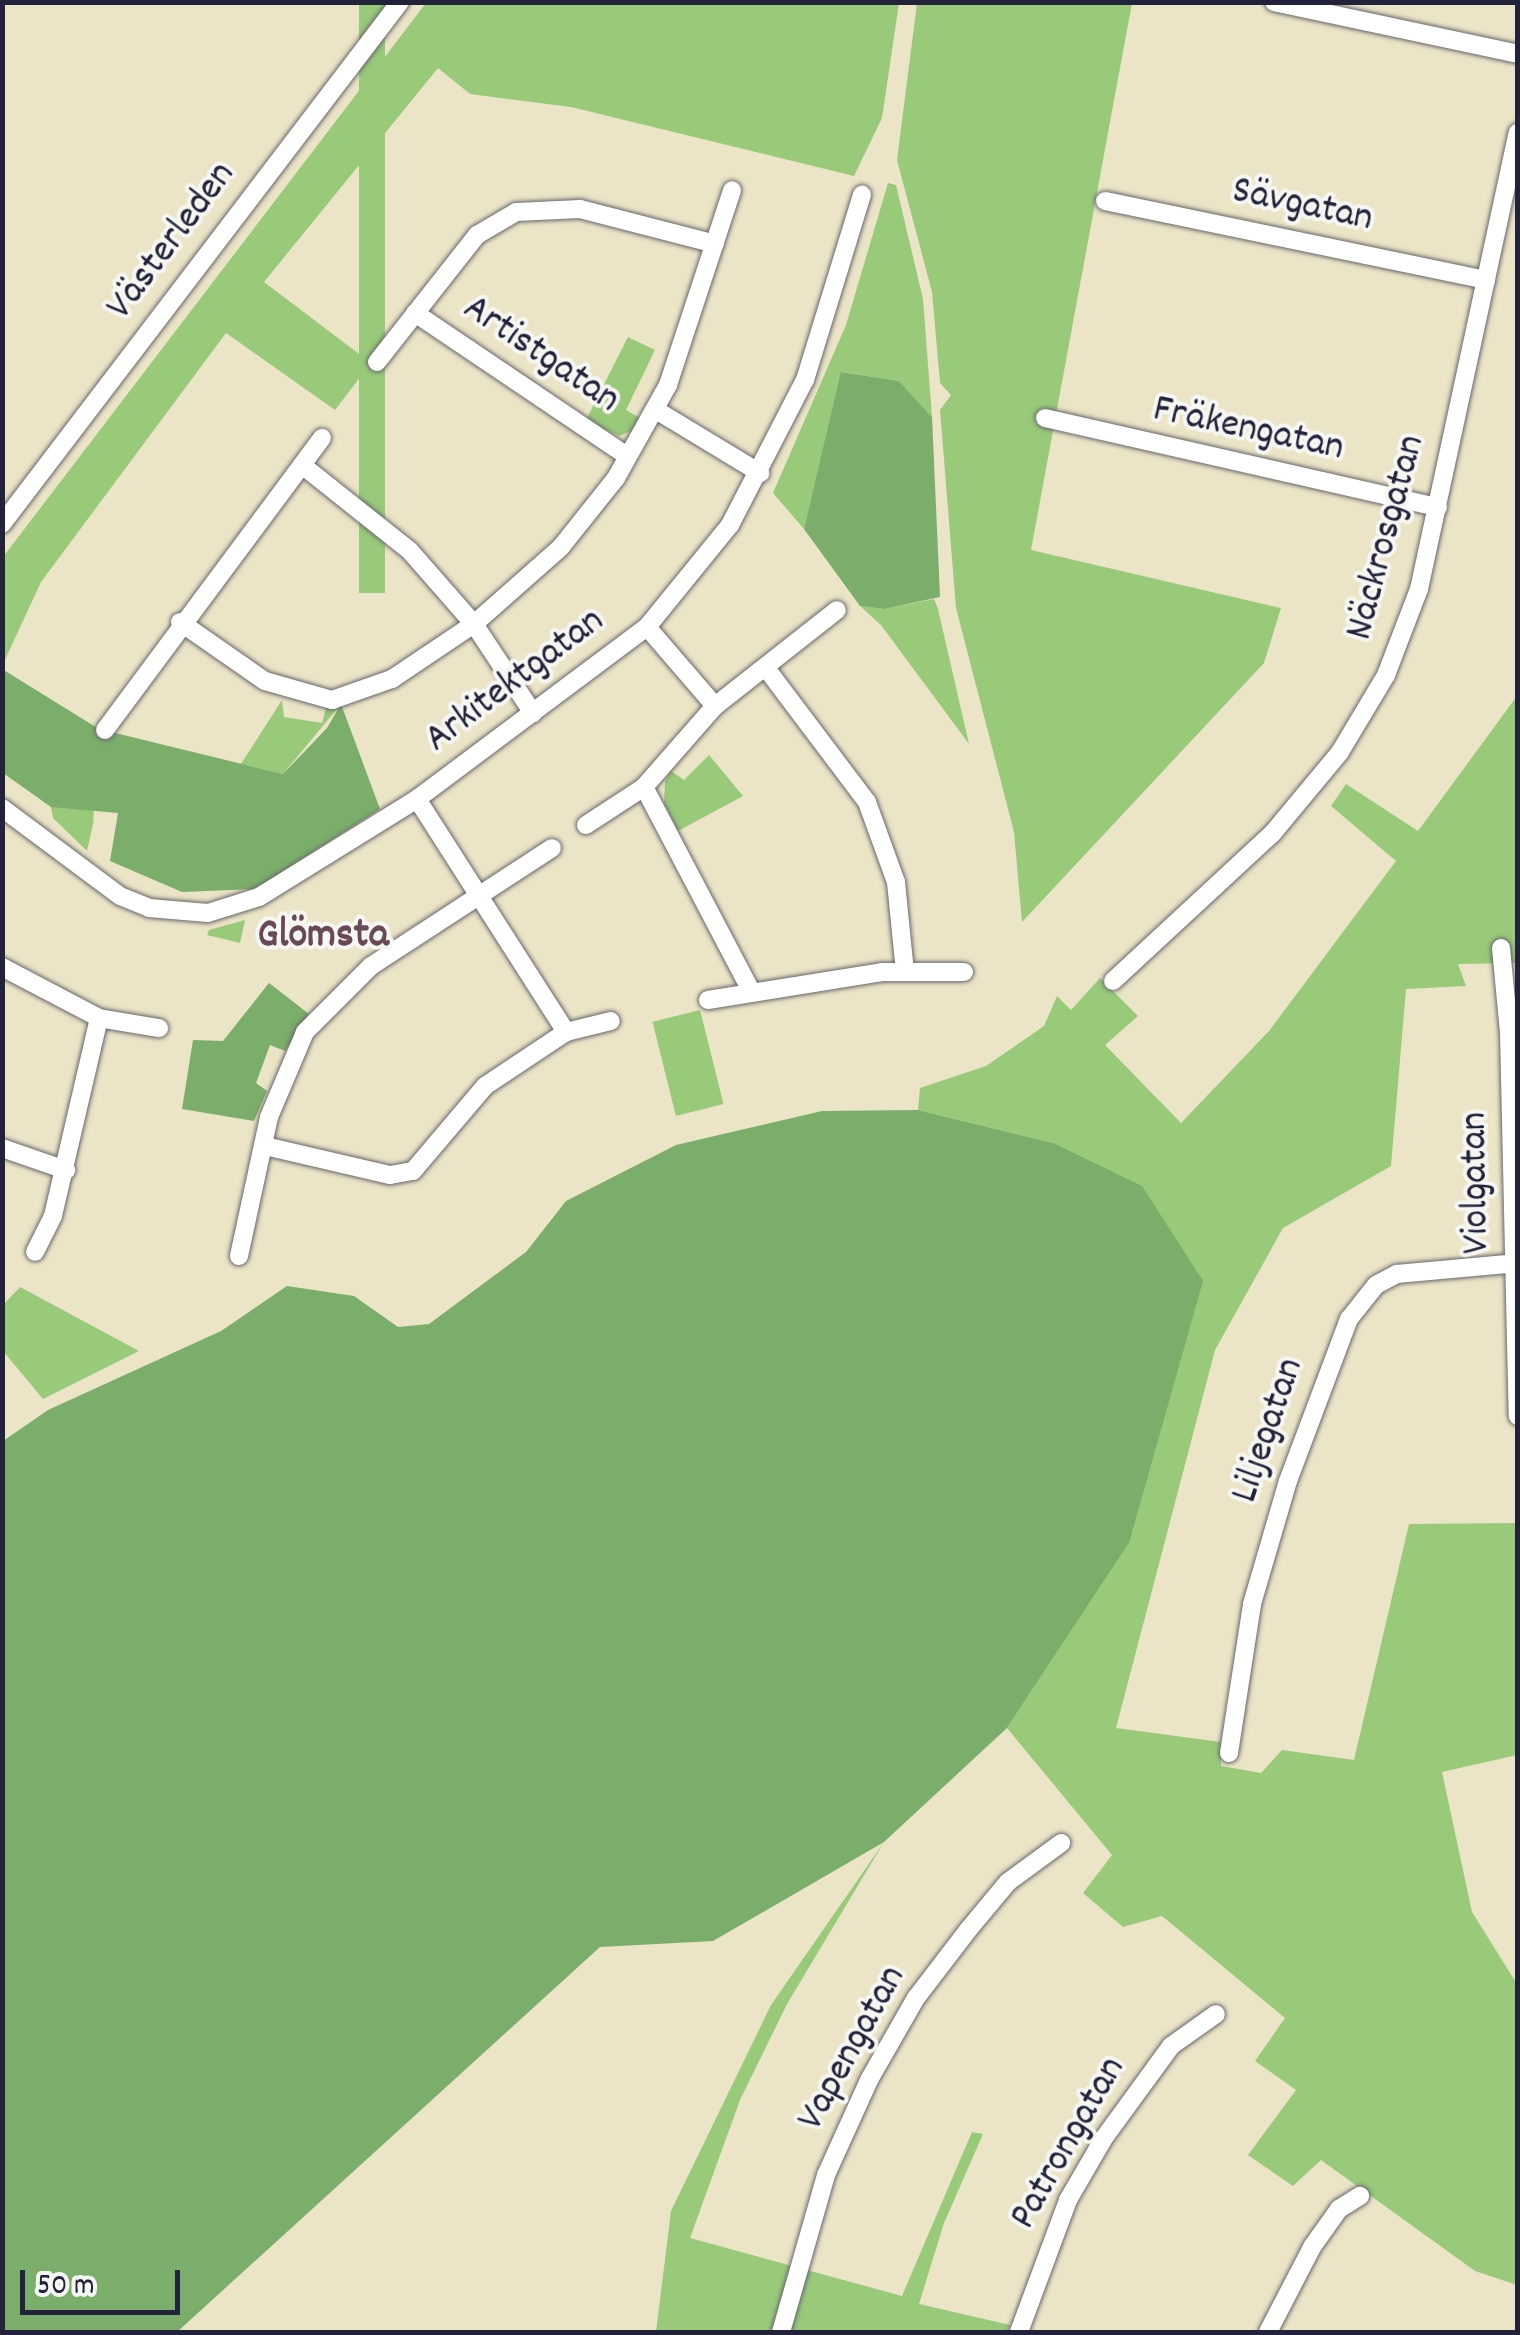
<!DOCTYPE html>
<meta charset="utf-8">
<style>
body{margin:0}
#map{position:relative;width:1520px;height:2335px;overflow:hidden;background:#ebe4c6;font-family:Dekko,sans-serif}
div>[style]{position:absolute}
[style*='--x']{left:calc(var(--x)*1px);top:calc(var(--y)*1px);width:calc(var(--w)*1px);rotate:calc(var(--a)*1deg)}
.green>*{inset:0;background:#98ca7a;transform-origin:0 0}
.forest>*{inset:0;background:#7aae6a}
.roads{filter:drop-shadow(0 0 2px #68666c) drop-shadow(0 0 2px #68666c)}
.street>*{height:18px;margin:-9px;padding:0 9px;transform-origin:9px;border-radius:9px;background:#fff}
span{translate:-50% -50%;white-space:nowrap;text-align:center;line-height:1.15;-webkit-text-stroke:8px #f6f6f2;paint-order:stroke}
.street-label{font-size:40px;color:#22223b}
.neighbourhood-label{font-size:42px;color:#684a56;font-weight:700}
.frame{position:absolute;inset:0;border:5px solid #22223b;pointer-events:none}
.scale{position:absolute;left:20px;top:2270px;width:160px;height:45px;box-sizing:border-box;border:5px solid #22223b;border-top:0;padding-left:12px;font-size:30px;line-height:35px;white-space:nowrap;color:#22223b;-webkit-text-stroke:8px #f6f6f2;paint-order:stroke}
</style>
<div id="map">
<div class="green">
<i style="left:359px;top:3px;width:26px;height:590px"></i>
<i style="clip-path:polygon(426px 3px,899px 3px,882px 118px,854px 176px,571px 107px,470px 94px,438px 68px,264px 282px,371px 363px,335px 410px,226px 333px,41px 582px,3px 664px,3px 557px)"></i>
<i style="clip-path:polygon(917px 3px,1132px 3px,1031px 550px,1281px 608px,1264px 663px,1022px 922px,1014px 832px,956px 608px,940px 410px,951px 395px,940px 383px,932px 292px,897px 160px)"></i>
<i style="clip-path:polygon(888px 183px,896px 185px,923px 299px,932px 417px,899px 381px,842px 372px,804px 529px,773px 493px,846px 325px)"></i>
<i style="clip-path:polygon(628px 337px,655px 350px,626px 410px,640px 418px,634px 430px,619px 436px,586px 420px)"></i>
<i style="clip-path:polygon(934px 599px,938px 609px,969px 744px,881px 625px,860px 606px,884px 609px)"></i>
<i style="clip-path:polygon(1517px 696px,1517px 963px,1458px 964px,1466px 986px,1406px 989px,1391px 1166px,1283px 1228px,1215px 1350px,1116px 1728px,1221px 1742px,1221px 1766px,1261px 1773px,1282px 1750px,1354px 1760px,1409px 1524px,1517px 1523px,1517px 1755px,1442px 1772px,1472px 1912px,1517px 1984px,1517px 2285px,1475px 2271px,1321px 2160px,1293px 2186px,1248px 2155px,1296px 2090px,1255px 2061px,1285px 2018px,1162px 1916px,1123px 1927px,1083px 1893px,1112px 1855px,1007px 1728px,1129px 1543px,1053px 1143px,918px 1110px,920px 1088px,986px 1066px,1044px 1026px,1057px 996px,1071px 1010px,1100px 978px,1138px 1016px,1105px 1045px,1181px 1123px,1269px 1031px,1396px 861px,1331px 806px,1346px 784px,1418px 831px)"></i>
<i style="clip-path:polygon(282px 700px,284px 717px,322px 723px,326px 708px,341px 704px,283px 774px,241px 764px)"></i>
<i style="clip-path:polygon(709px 755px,743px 796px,678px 831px,664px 803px,665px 781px,671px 771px,684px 780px)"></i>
<i style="clip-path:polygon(94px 806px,93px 824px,87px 851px,53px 818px,51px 807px)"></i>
<i style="clip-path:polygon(245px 920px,240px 943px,207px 935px,209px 930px)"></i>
<i style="left:700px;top:1010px;width:97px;height:49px;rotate:76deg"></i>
<i style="clip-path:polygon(20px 1287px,139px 1351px,43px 1399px,3px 1351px,3px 1305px)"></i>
<i style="clip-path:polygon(884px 1842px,787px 2004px,740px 2100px,690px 2238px,902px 2296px,972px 2132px,983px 2134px,944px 2223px,919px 2304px,1010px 2325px,1008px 2332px,656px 2332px,671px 2211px,771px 2005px)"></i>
</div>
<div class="forest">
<i style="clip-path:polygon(841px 372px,899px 381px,932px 417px,940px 597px,884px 609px,860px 606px,804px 529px)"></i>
<i style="clip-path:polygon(2px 669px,99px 729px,283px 774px,327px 728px,341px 704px,380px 809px,255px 889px,182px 892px,110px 861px,118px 813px,51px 807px,3px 773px)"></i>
<i style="clip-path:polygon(269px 983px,309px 1014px,285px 1051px,270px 1045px,256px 1083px,267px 1091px,254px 1121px,182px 1109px,193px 1040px,223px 1041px)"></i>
<i style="clip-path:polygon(918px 1110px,1053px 1143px,1142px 1186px,1203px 1281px,1129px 1543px,1007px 1728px,884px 1842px,713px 1941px,600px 1947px,177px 2332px,3px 2332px,3px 1441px,48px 1410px,221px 1331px,287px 1286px,354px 1296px,398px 1327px,429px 1324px,526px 1252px,566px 1201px,676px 1145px,822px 1111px)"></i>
</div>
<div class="roads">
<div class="street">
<i style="--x:1274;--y:2;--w:249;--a:12"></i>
<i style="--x:1105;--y:201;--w:389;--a:11.7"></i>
<i style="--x:415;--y:313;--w:256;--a:34"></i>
<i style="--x:377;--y:362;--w:162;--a:-51.8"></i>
<i style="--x:477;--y:235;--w:45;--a:-30.5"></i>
<i style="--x:516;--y:212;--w:64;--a:-2.7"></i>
<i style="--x:580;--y:209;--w:139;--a:14.5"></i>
<i style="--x:656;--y:410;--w:122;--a:31.2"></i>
<i style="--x:1045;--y:418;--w:403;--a:12.8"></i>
<i style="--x:302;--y:465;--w:138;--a:38.5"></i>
<i style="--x:410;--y:551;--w:97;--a:48.8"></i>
<i style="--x:474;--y:624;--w:107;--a:56.5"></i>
<i style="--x:2;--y:524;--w:656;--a:-52.68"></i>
<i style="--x:180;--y:622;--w:103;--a:34.8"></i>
<i style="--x:265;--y:681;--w:70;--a:15.8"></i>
<i style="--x:332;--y:700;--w:64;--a:-19.3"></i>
<i style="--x:392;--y:679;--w:99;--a:-33.9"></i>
<i style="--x:474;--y:624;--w:116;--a:-41.5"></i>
<i style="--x:561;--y:547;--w:88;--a:-51.4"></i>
<i style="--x:616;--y:478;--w:107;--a:-60.8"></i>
<i style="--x:668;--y:385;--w:205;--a:-71.8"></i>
<i style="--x:647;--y:627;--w:104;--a:49.3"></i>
<i style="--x:766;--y:668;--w:168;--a:53"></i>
<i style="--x:867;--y:802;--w:85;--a:70.1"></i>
<i style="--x:896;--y:882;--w:90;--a:84.3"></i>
<i style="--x:105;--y:730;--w:364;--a:-53.4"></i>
<i style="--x:644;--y:787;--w:230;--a:62.3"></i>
<i style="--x:417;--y:799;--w:277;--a:57.4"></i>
<i style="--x:2;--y:808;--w:147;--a:36.7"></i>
<i style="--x:120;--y:896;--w:31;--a:22"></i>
<i style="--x:149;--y:908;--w:59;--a:4.8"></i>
<i style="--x:208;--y:913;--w:53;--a:-17.4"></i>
<i style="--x:259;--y:897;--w:186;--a:-31.8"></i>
<i style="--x:417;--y:799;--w:287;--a:-36.8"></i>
<i style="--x:647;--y:627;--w:132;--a:-50.9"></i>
<i style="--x:730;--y:525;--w:163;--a:-62.7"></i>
<i style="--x:805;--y:380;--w:194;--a:-72.9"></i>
<i style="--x:586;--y:825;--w:69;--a:-33.2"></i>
<i style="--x:644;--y:787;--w:108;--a:-48.8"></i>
<i style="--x:715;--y:706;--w:155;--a:-38.2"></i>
<i style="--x:1501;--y:948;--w:84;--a:84.6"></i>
<i style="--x:1509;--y:1032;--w:384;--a:88.7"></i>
<i style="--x:2;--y:967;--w:110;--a:27.7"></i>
<i style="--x:99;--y:1018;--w:203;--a:103.1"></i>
<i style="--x:53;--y:1216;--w:40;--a:116.6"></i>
<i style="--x:1113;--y:981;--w:217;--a:-42.8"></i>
<i style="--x:1272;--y:834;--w:107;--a:-50.3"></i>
<i style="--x:1340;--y:752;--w:90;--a:-59.1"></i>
<i style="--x:1386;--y:675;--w:92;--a:-69"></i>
<i style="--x:1419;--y:589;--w:467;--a:-77.8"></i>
<i style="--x:708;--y:1000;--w:176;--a:-9.1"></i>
<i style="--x:882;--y:972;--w:82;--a:0"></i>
<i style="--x:99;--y:1018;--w:61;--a:9.5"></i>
<i style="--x:265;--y:1146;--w:128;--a:13.1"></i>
<i style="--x:390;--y:1175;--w:23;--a:-10"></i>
<i style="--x:413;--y:1171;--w:111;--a:-49.7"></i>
<i style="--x:485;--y:1086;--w:97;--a:-33.7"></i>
<i style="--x:566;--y:1032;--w:46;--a:-13.7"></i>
<i style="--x:2;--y:1148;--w:68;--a:19"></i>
<i style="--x:239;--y:1256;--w:142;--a:-77.8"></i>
<i style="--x:269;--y:1117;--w:92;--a:-67"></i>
<i style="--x:305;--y:1032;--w:93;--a:-45"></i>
<i style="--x:371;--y:966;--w:216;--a:-33.1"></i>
<i style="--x:1229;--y:1753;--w:151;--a:-81.2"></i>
<i style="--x:1252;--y:1604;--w:128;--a:-73.7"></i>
<i style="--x:1288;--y:1481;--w:173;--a:-69.4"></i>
<i style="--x:1349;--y:1319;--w:43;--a:-51.5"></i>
<i style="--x:1376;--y:1285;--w:24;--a:-28"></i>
<i style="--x:1397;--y:1274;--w:121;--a:-5.2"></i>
<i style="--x:781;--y:2332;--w:163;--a:-74"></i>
<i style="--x:826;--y:2175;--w:104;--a:-65.6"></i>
<i style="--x:869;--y:2080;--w:95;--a:-60.2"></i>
<i style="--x:916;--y:1998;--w:86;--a:-52.6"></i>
<i style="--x:968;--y:1930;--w:62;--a:-50.2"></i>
<i style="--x:1008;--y:1882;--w:66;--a:-36.3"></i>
<i style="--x:1019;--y:2332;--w:141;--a:-69.6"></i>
<i style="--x:1068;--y:2200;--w:72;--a:-59.9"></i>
<i style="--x:1104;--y:2138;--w:114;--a:-53.9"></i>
<i style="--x:1171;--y:2046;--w:55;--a:-35.4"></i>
<i style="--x:1268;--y:2332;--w:96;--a:-62.6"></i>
<i style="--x:1312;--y:2247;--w:47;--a:-54.6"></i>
<i style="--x:1339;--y:2209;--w:25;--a:-32"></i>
</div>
</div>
<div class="street-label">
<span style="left:1302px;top:207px;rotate:12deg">Sävgatan</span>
<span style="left:173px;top:242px;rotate:-53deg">Västerleden</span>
<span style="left:540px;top:356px;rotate:34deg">Artistgatan</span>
<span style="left:1248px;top:431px;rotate:12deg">Fräkengatan</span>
<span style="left:1388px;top:538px;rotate:-75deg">Näckrosgatan</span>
<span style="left:516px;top:682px;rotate:-37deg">Arkitektgatan</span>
<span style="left:1478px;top:1183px;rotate:-91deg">Violgatan</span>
<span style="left:1270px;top:1431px;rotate:-71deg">Liljegatan</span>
<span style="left:854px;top:2049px;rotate:-61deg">Vapengatan</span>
<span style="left:1070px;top:2144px;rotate:-60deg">Patrongatan</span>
</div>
<div class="neighbourhood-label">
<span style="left:323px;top:937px">Glömsta</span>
</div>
<div class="frame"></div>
<div class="scale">50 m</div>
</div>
